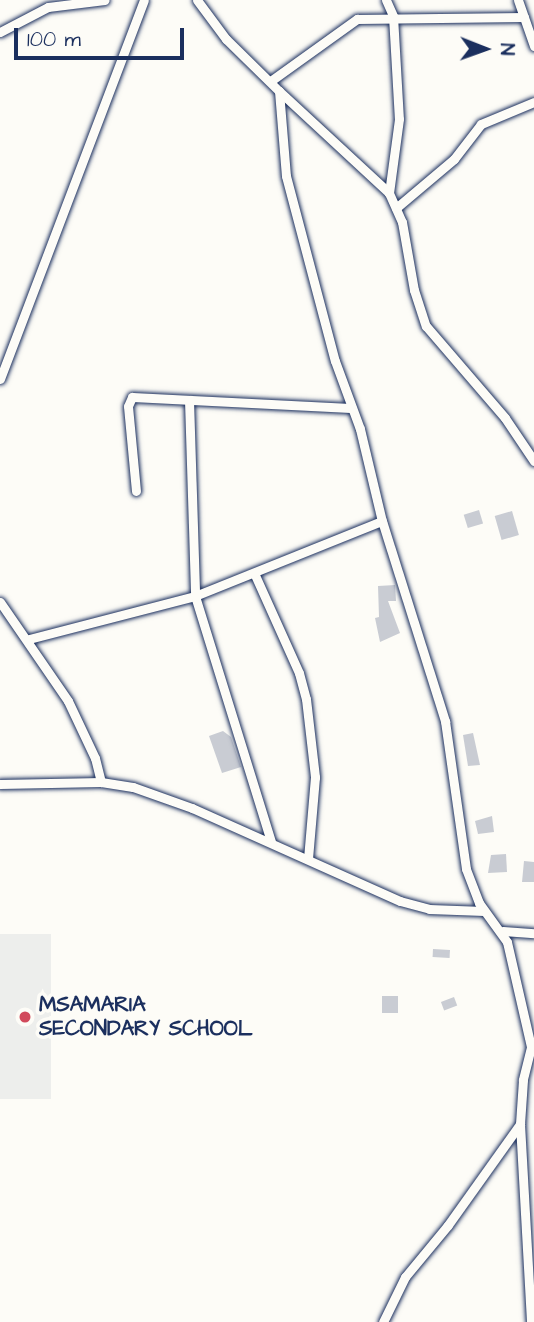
<!DOCTYPE html>
<style>
body{margin:0}
#map{position:relative;width:534px;height:1322px;overflow:hidden;background:#fdfcf7;font-family:"Architects Daughter",sans-serif}
div>[style]{position:absolute}
[style*='--x']{left:calc(var(--x)*1px);top:calc(var(--y)*1px);width:calc(var(--w)*1px);rotate:calc(var(--a)*1deg)}
.built>*{inset:0;background:#edeeec;transform-origin:0 0}
.building>*{inset:0;background:#c9ccd3;transform-origin:0 0}
.roads{filter:drop-shadow(0 0 2px #1b2f5e) drop-shadow(0 0 2px #1b2f5e)}
.street>*{height:9px;margin:-4.5px;padding:0 4.5px;transform-origin:4.5px;border-radius:4.5px;background:#fdfcf7}
.dots>*{width:19px;height:19px;translate:-50% -50%;box-sizing:border-box;border:4px solid #fdfcf7;border-radius:50%}
span{translate:-50% -50%;white-space:nowrap;text-align:center;line-height:1.15;-webkit-text-stroke:7px #fdfcf7;paint-order:stroke}
.poi-label{font-size:21px;color:#1b2f5e;font-weight:700}
.left{translate:0 -50%;text-align:left}
.north{position:absolute;left:450px;top:14px;width:70px;height:70px;-webkit-text-stroke:5px #fdfcf7;paint-order:stroke;rotate:91deg;font-size:19px;font-weight:700;line-height:28px;text-align:center;color:#1b2f5e}
.north::after{content:'';display:block;margin:auto;width:24px;height:32px;background:#1b2f5e;clip-path:polygon(50% 0,100% 100%,50% 72%,0 100%)}
.scale{position:absolute;left:14px;top:28px;width:170px;height:32px;box-sizing:border-box;border:4px solid #1b2f5e;border-top:0;padding-left:9px;font-size:21px;line-height:24px;white-space:nowrap;color:#1b2f5e;-webkit-text-stroke:5px #fdfcf7;paint-order:stroke}
</style>
<div id="map">
<div class="built">
<i style="left:51px;top:934px;width:165px;height:51px;rotate:90deg"></i>
</div>
<div class="building">
<i style="left:479px;top:510px;width:14px;height:16px;rotate:73deg"></i>
<i style="left:512px;top:511px;width:25px;height:18px;rotate:74deg"></i>
<i style="clip-path:polygon(395px 585px,396px 601px,388px 601px,400px 633px,380px 642px,375px 618px,379px 617px,378px 586px)"></i>
<i style="clip-path:polygon(223px 731px,231px 737px,241px 767px,222px 773px,209px 736px)"></i>
<i style="clip-path:polygon(473px 733px,480px 765px,468px 766px,463px 735px)"></i>
<i style="clip-path:polygon(492px 816px,494px 832px,478px 834px,475px 821px)"></i>
<i style="clip-path:polygon(506px 854px,507px 872px,488px 873px,491px 855px)"></i>
<i style="clip-path:polygon(524px 861px,534px 862px,534px 882px,522px 882px)"></i>
<i style="left:433px;top:949px;width:17px;height:8px;rotate:3deg"></i>
<i style="left:382px;top:996px;width:16px;height:17px"></i>
<i style="left:454px;top:997px;width:9px;height:14px;rotate:69deg"></i>
</div>
<div class="roads">
<div class="street">
<i style="--x:197;--y:0;--w:49;--a:53.4"></i>
<i style="--x:226;--y:39;--w:74;--a:44.5"></i>
<i style="--x:279;--y:91;--w:85;--a:85.3"></i>
<i style="--x:286;--y:176;--w:191;--a:75.2"></i>
<i style="--x:335;--y:361;--w:72;--a:69.8"></i>
<i style="--x:360;--y:429;--w:95;--a:76.6"></i>
<i style="--x:382;--y:521;--w:210;--a:72.5"></i>
<i style="--x:445;--y:721;--w:149;--a:81.9"></i>
<i style="--x:466;--y:869;--w:36;--a:69"></i>
<i style="--x:479;--y:903;--w:48;--a:54.3"></i>
<i style="--x:507;--y:942;--w:108;--a:77.1"></i>
<i style="--x:531;--y:1047;--w:34;--a:104"></i>
<i style="--x:523;--y:1080;--w:44;--a:93.9"></i>
<i style="--x:520;--y:1124;--w:198;--a:86.8"></i>
<i style="--x:386;--y:0;--w:17;--a:66"></i>
<i style="--x:393;--y:16;--w:103;--a:86.7"></i>
<i style="--x:399;--y:119;--w:75;--a:97.7"></i>
<i style="--x:518;--y:0;--w:49;--a:70.8"></i>
<i style="--x:0;--y:32;--w:54;--a:-27.5"></i>
<i style="--x:48;--y:7;--w:57;--a:-7"></i>
<i style="--x:272;--y:80;--w:105;--a:-35.7"></i>
<i style="--x:357;--y:19;--w:167;--a:-0.7"></i>
<i style="--x:279;--y:91;--w:150;--a:42.8"></i>
<i style="--x:389;--y:193;--w:32;--a:66"></i>
<i style="--x:402;--y:222;--w:69;--a:80"></i>
<i style="--x:414;--y:290;--w:38;--a:72"></i>
<i style="--x:426;--y:326;--w:121;--a:49.3"></i>
<i style="--x:505;--y:418;--w:52;--a:56"></i>
<i style="--x:396;--y:208;--w:76;--a:-40.2"></i>
<i style="--x:454;--y:159;--w:44;--a:-52.4"></i>
<i style="--x:481;--y:124;--w:57;--a:-22.5"></i>
<i style="--x:0;--y:379;--w:405;--a:-69.2"></i>
<i style="--x:189;--y:400;--w:196;--a:88.2"></i>
<i style="--x:195;--y:596;--w:257;--a:72.8"></i>
<i style="--x:136;--y:491;--w:85;--a:-95.4"></i>
<i style="--x:128;--y:406;--w:10;--a:-66"></i>
<i style="--x:132;--y:397;--w:219;--a:2.9"></i>
<i style="--x:255;--y:575;--w:107;--a:65.8"></i>
<i style="--x:299;--y:673;--w:27;--a:75"></i>
<i style="--x:306;--y:699;--w:79;--a:83.4"></i>
<i style="--x:315;--y:777;--w:81;--a:94.9"></i>
<i style="--x:0;--y:602;--w:120;--a:55.5"></i>
<i style="--x:68;--y:701;--w:63;--a:64.7"></i>
<i style="--x:95;--y:758;--w:25;--a:76"></i>
<i style="--x:101;--y:782;--w:32;--a:9"></i>
<i style="--x:133;--y:787;--w:63;--a:19.6"></i>
<i style="--x:192;--y:808;--w:228;--a:24.1"></i>
<i style="--x:400;--y:901;--w:30;--a:15"></i>
<i style="--x:429;--y:909;--w:55;--a:2.1"></i>
<i style="--x:29;--y:639;--w:171;--a:-14.5"></i>
<i style="--x:195;--y:596;--w:201;--a:-21.9"></i>
<i style="--x:0;--y:784;--w:101;--a:-1.1"></i>
<i style="--x:503;--y:931;--w:31;--a:4"></i>
<i style="--x:383;--y:1322;--w:50;--a:-63.9"></i>
<i style="--x:405;--y:1277;--w:67;--a:-50.4"></i>
<i style="--x:448;--y:1225;--w:124;--a:-54.5"></i>
</div>
</div>
<div class="dots">
<i style="left:25px;top:1017px;background:#d1495b"></i>
</div>
<div class="poi-label">
<span class="left" style="left:39px;top:1017px">MSAMARIA<br>SECONDARY SCHOOL</span>
</div>
<div class="north">N</div>
<div class="scale">100 m</div>
</div>
